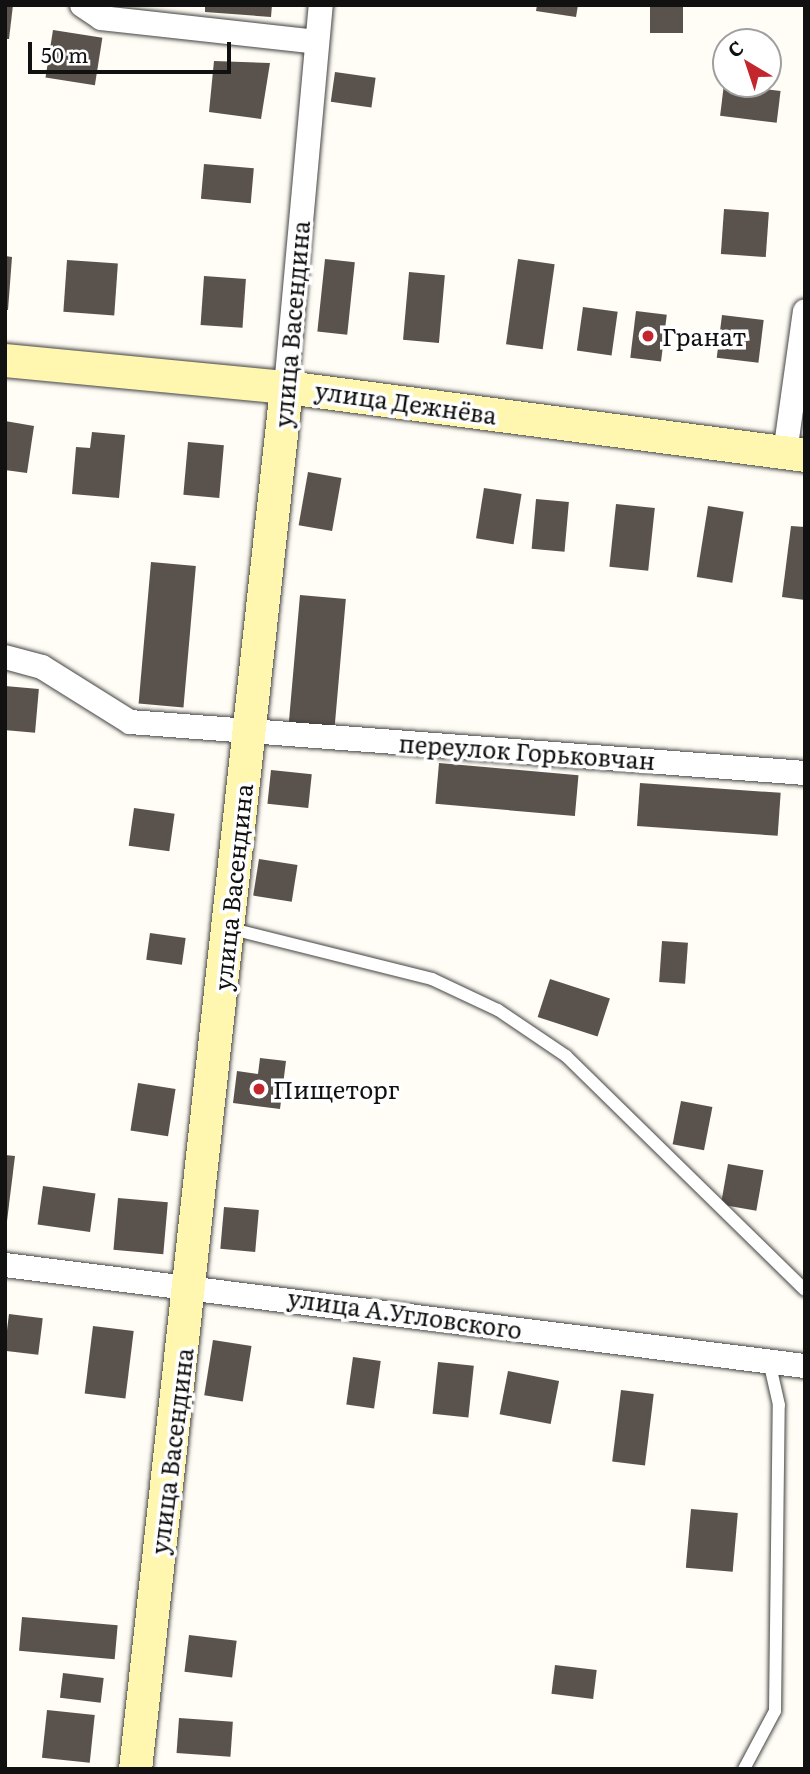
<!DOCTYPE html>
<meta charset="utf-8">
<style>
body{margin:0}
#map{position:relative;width:810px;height:1774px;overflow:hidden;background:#fffdf5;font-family:Literata,serif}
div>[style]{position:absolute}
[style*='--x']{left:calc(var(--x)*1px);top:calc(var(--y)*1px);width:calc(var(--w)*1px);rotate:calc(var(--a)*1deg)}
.building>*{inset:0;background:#5a524d;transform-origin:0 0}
.roads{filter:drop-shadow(0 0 2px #444) drop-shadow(0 0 2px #444)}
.lane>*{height:12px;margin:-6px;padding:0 6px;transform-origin:6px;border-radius:6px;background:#fff}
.street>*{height:24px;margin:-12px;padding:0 12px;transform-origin:12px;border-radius:12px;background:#fff}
.secondary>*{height:33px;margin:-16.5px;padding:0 16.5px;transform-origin:16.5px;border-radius:16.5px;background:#fff6b0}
.dots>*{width:19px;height:19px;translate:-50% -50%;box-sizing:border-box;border:4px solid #fff;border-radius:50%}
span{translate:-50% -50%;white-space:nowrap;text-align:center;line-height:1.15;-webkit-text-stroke:7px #fff;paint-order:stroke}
.street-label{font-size:24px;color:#111}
.poi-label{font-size:24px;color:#111}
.left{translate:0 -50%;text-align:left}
.frame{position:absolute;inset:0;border:7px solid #111;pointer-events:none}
.north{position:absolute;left:712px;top:28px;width:70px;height:70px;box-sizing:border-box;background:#fff;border:2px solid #a0a0a0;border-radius:50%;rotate:321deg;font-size:19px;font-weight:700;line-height:28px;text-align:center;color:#111}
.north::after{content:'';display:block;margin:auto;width:24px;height:32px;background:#c4262e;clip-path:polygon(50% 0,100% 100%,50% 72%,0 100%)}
.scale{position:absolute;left:28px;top:42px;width:203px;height:32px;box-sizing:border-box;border:4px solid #111;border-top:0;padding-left:9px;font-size:21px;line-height:24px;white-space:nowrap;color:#111;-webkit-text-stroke:5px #fff;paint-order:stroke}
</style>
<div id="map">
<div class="building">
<i style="clip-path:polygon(5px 5px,13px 5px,9px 39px,5px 39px)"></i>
<i style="clip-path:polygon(205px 5px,272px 5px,271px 17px,205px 12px)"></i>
<i style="clip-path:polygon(537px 5px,578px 5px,576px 17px,536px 11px)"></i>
<i style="left:650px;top:5px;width:33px;height:28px"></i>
<i style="left:53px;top:30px;width:50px;height:48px;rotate:9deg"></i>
<i style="clip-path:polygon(214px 61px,270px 63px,261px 119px,209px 112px)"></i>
<i style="left:335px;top:72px;width:41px;height:30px;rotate:8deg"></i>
<i style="left:724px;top:84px;width:57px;height:32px;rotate:7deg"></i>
<i style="left:204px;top:164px;width:50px;height:35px;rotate:5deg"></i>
<i style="left:724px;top:209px;width:45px;height:45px;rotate:4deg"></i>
<i style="clip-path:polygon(5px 256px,12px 257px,8px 310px,5px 310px)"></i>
<i style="left:325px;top:259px;width:30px;height:73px;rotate:6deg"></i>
<i style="left:518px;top:259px;width:37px;height:86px;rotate:8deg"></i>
<i style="left:67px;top:260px;width:51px;height:52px;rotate:4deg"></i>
<i style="left:409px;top:272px;width:36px;height:68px;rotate:5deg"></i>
<i style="left:204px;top:276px;width:42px;height:49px;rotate:4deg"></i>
<i style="left:583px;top:307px;width:35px;height:44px;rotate:8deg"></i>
<i style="left:636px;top:311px;width:31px;height:47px;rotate:7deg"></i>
<i style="left:722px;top:315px;width:42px;height:43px;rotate:7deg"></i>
<i style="clip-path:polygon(5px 421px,34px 426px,27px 473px,5px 470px)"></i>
<i style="clip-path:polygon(92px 432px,125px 435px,119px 498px,72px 494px,76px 447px,90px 448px)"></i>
<i style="left:188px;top:442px;width:36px;height:53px;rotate:5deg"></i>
<i style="left:308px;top:472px;width:34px;height:54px;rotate:10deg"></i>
<i style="left:484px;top:488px;width:38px;height:51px;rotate:9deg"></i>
<i style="left:536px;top:499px;width:33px;height:50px;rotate:5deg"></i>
<i style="left:616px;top:504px;width:39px;height:63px;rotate:6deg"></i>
<i style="left:708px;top:506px;width:36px;height:72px;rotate:9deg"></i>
<i style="clip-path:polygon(791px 526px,805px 527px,805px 600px,782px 597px)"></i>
<i style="left:151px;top:562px;width:45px;height:142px;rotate:5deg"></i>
<i style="left:300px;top:595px;width:46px;height:138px;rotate:5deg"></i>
<i style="left:5px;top:686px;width:34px;height:44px;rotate:5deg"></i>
<i style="left:439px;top:763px;width:140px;height:41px;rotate:5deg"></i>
<i style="left:271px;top:770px;width:41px;height:34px;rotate:6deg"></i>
<i style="left:640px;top:783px;width:141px;height:43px;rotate:4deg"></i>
<i style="left:134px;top:808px;width:41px;height:38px;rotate:8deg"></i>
<i style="left:259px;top:859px;width:39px;height:37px;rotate:9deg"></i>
<i style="left:150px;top:933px;width:36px;height:27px;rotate:8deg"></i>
<i style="left:662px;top:941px;width:26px;height:41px;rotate:4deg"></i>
<i style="left:550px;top:979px;width:63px;height:40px;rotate:18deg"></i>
<i style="clip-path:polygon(260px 1058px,286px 1061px,280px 1109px,233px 1103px,237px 1071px,258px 1074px)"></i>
<i style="left:138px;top:1083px;width:38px;height:48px;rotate:9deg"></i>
<i style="left:681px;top:1101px;width:32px;height:44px;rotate:11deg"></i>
<i style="clip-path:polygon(5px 1155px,15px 1156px,7px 1221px,5px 1221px)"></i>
<i style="left:728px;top:1164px;width:36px;height:41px;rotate:10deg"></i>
<i style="left:43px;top:1186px;width:53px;height:39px;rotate:8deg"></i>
<i style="left:118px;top:1198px;width:50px;height:52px;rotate:5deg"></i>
<i style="left:224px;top:1207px;width:35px;height:42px;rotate:5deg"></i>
<i style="left:9px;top:1314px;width:34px;height:37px;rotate:7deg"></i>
<i style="left:93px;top:1326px;width:41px;height:68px;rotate:7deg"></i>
<i style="left:213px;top:1340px;width:39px;height:56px;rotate:9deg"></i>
<i style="left:353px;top:1357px;width:28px;height:48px;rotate:8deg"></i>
<i style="left:438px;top:1362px;width:36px;height:52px;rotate:6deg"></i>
<i style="left:508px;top:1371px;width:52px;height:44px;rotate:11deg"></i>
<i style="left:621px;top:1390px;width:33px;height:72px;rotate:7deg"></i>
<i style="left:691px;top:1509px;width:47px;height:59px;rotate:5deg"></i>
<i style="left:22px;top:1617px;width:96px;height:34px;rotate:5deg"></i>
<i style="left:189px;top:1635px;width:48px;height:37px;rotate:7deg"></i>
<i style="left:555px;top:1665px;width:42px;height:29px;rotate:7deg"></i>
<i style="left:63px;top:1673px;width:41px;height:25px;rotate:7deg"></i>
<i style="left:47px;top:1710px;width:48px;height:48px;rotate:6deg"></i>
<i style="left:179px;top:1718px;width:54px;height:35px;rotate:4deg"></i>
</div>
<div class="roads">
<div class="lane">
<i style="--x:228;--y:928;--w:210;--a:14"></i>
<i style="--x:432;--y:979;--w:73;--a:25.2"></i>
<i style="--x:498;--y:1010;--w:82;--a:34.1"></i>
<i style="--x:566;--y:1056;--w:334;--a:44.4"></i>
<i style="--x:744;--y:1769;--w:66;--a:-61.9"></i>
<i style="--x:775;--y:1711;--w:306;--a:-89.3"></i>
<i style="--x:779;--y:1405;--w:45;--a:-102.8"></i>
</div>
<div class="street">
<i style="--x:82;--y:5;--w:23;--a:34"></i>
<i style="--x:101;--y:18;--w:217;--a:6.3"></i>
<i style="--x:286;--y:387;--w:384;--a:-84.8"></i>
<i style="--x:785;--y:453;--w:143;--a:-82"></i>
<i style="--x:5;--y:657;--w:38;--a:15"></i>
<i style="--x:42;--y:667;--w:104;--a:32"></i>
<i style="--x:130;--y:722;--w:677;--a:4.32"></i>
<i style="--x:5;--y:1265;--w:806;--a:7.2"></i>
</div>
<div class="secondary">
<i style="--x:5;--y:360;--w:282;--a:5.5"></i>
<i style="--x:286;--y:387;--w:523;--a:7.46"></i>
<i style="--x:135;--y:1769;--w:1390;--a:-83.76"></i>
</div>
</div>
<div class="dots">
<i style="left:648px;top:336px;background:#c4262e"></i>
<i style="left:259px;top:1089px;background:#c4262e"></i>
</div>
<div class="street-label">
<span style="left:291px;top:324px;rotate:-85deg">улица Васендина</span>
<span style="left:406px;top:402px;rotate:8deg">улица Дежнёва</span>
<span style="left:527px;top:751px;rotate:4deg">переулок Горьковчан</span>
<span style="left:232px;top:887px;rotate:-84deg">улица Васендина</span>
<span style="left:405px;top:1313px;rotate:8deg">улица А.Угловского</span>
<span style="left:171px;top:1451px;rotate:-83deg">улица Васендина</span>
</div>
<div class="poi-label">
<span class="left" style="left:662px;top:336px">Гранат</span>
<span class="left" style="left:273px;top:1089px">Пищеторг</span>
</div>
<div class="frame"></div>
<div class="north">С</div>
<div class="scale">50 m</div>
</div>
